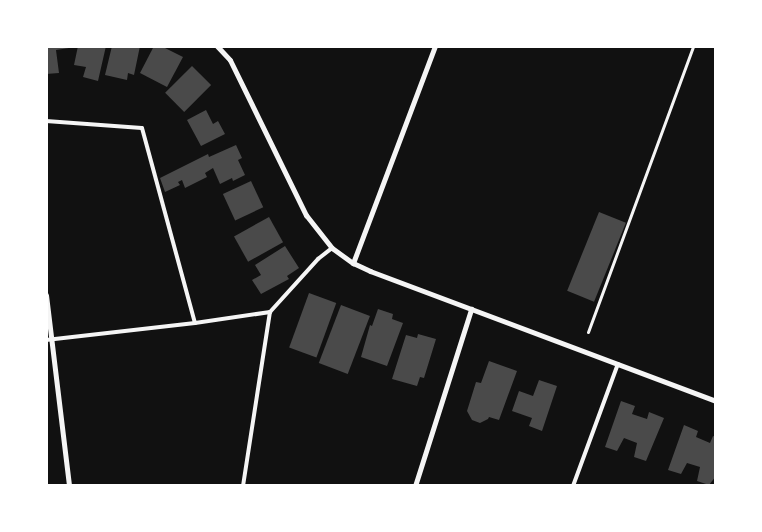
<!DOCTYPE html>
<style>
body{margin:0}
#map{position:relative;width:762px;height:532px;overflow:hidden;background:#111;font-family:"Fira Sans",sans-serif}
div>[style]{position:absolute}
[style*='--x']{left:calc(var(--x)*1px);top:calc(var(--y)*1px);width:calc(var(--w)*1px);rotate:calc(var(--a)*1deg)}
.building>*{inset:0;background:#4a4a4a;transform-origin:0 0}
.path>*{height:3px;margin:-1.5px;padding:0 1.5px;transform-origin:1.5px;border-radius:1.5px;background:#f5f5f5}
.service>*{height:4px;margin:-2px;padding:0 2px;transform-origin:2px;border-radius:2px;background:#f5f5f5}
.minor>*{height:5px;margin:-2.5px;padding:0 2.5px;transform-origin:2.5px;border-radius:2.5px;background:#f5f5f5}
span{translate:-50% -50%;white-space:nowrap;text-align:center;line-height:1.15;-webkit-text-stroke:5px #fff;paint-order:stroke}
.frame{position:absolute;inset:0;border:48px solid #fff;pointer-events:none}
</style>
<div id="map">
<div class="building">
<i style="clip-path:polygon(46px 46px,69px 46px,69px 48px,56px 50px,59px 73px,46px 74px)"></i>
<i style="clip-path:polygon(78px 46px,106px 46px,98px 81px,83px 77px,86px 67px,74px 65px)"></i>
<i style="clip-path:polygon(112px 46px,140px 46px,134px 75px,128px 73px,127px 80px,105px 75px)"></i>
<i style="clip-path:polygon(154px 46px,161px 46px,183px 57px,167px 87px,140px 73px)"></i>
<i style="left:192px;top:66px;width:27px;height:38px;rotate:45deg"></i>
<i style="clip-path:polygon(206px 110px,213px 124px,218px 121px,225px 134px,201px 146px,187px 120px)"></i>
<i style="clip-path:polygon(236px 145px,242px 158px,238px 160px,245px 175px,233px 181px,232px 178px,220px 184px,213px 168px,205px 173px,207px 177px,185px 188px,182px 180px,178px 182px,180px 185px,165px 192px,160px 178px,208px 154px,209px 157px)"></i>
<i style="left:251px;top:181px;width:29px;height:31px;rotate:65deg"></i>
<i style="left:599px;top:212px;width:29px;height:85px;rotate:22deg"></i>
<i style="left:269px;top:217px;width:29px;height:40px;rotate:61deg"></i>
<i style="clip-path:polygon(285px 246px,299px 268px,287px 276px,289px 279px,261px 294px,252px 280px,261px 275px,255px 265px)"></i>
<i style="left:309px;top:293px;width:29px;height:58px;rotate:20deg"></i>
<i style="left:341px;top:305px;width:31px;height:62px;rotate:21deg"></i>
<i style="clip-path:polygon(378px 309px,393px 314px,392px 319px,403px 323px,387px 366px,361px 357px,370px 325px,372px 326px)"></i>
<i style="clip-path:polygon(418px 334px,436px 339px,424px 378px,420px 377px,417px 386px,392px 379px,406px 335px,417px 338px)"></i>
<i style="clip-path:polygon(489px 361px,517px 371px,499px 420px,489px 417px,488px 419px,480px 423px,472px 420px,467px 411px,476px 382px,481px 383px)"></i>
<i style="clip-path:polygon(539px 380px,557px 386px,542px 431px,529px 426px,532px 418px,512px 411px,519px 391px,533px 396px)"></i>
<i style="clip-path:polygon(621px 401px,635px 406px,632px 414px,647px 419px,649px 412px,664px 418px,646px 461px,634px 457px,637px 443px,624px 438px,617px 451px,605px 447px)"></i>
<i style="clip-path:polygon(684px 425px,698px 431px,696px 437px,710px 443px,713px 436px,716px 437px,716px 476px,709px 485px,697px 481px,700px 467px,687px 463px,681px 474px,668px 470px)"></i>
</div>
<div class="path">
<i style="--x:588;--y:332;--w:305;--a:-69.8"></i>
</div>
<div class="service">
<i style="--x:46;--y:121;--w:96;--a:4.2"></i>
<i style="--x:142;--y:128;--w:202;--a:74.8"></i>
<i style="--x:195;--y:323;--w:150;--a:173.5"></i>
<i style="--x:195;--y:323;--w:76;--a:-8.3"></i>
<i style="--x:243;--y:486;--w:176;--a:-81.2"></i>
<i style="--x:270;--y:312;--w:72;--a:-47.8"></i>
<i style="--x:318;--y:259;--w:18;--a:-38"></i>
<i style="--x:573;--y:486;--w:130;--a:-69.8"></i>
</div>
<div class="minor">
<i style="--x:217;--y:46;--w:19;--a:47"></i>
<i style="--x:230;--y:60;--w:173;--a:63.9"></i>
<i style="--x:306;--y:215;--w:42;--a:51.8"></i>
<i style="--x:332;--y:248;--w:26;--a:36"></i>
<i style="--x:353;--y:263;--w:19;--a:25"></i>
<i style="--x:370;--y:271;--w:370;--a:20.6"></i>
<i style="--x:353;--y:263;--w:232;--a:-69.3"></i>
<i style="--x:46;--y:295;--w:192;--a:83.1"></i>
<i style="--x:415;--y:486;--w:186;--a:-72.4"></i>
</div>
<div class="frame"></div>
</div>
